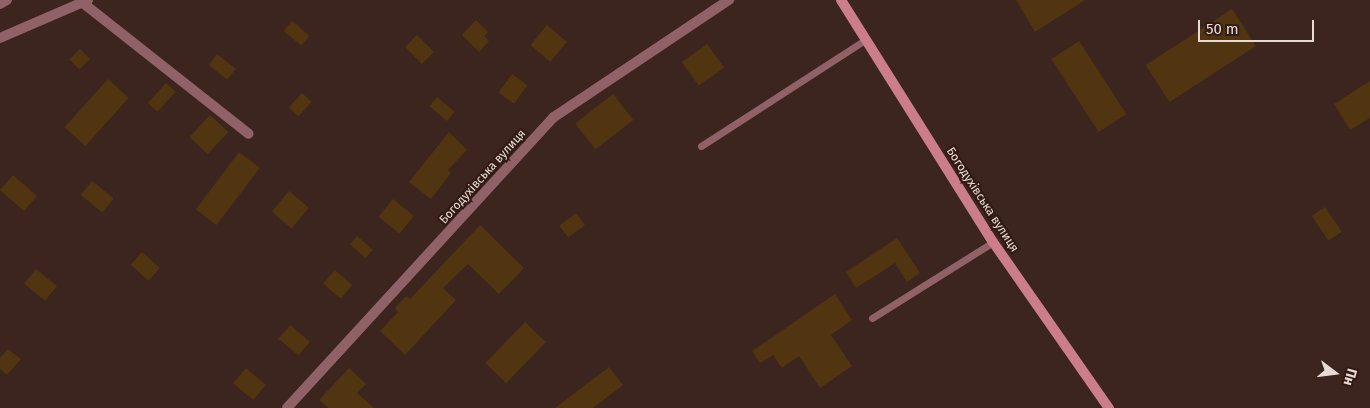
<!DOCTYPE html>
<meta charset="utf-8">
<style>
body{margin:0}
#map{position:relative;width:1370px;height:408px;overflow:hidden;background:#3b251e;font-family:"Fira Sans",sans-serif}
div>[style]{position:absolute}
[style*='--x']{left:calc(var(--x)*1px);top:calc(var(--y)*1px);width:calc(var(--w)*1px);rotate:calc(var(--a)*1deg)}
.building>*{inset:0;background:#513410;transform-origin:0 0}
.lane>*{height:7px;margin:-3.5px;padding:0 3.5px;transform-origin:3.5px;border-radius:3.5px;background:#916168}
.street>*{height:10px;margin:-5px;padding:0 5px;transform-origin:5px;border-radius:5px;background:#916168}
.secondary>*{height:10px;margin:-5px;padding:0 5px;transform-origin:5px;border-radius:5px;background:#cb7e8a}
span{translate:-50% -50%;white-space:nowrap;text-align:center;line-height:1.15;-webkit-text-stroke:4.5px #311b14;paint-order:stroke}
.street-label{font-size:12px;color:#eadad5}
.north{position:absolute;left:1310px;top:348px;width:50px;height:50px;-webkit-text-stroke:4px #311b14;paint-order:stroke;rotate:105deg;font-size:14px;font-weight:700;line-height:20px;text-align:center;color:#eadad5}
.north::after{content:'';display:block;margin:auto;width:18px;height:22px;background:#eadad5;clip-path:polygon(50% 0,100% 100%,50% 72%,0 100%)}
.scale{position:absolute;left:1198px;top:20px;width:116px;height:22px;box-sizing:border-box;border:2px solid #eadad5;border-top:0;padding-left:6px;font-size:15px;line-height:18px;white-space:nowrap;color:#eadad5;-webkit-text-stroke:4px #311b14;paint-order:stroke}
</style>
<div id="map">
<div class="building">
<i style="clip-path:polygon(1016px 0,1085px 0,1035px 32px)"></i>
<i style="left:1232px;top:9px;width:44px;height:103px;rotate:57deg"></i>
<i style="clip-path:polygon(476px 20px,488px 32px,484px 36px,489px 41px,479px 52px,462px 35px)"></i>
<i style="left:292px;top:21px;width:23px;height:13px;rotate:40deg"></i>
<i style="left:547px;top:25px;width:26px;height:26px;rotate:40deg"></i>
<i style="left:417px;top:35px;width:24px;height:17px;rotate:45deg"></i>
<i style="left:1079px;top:41px;width:87px;height:33px;rotate:57deg"></i>
<i style="left:707px;top:44px;width:29px;height:31px;rotate:54deg"></i>
<i style="left:80px;top:49px;width:14px;height:15px;rotate:45deg"></i>
<i style="left:217px;top:54px;width:24px;height:14px;rotate:38deg"></i>
<i style="left:512px;top:74px;width:19px;height:23px;rotate:36deg"></i>
<i style="left:108px;top:79px;width:28px;height:65px;rotate:42deg"></i>
<i style="clip-path:polygon(1370px 81px,1370px 118px,1350px 130px,1334px 104px)"></i>
<i style="left:166px;top:83px;width:13px;height:27px;rotate:42deg"></i>
<i style="left:302px;top:93px;width:13px;height:20px;rotate:42deg"></i>
<i style="left:613px;top:94px;width:33px;height:48px;rotate:52deg"></i>
<i style="left:437px;top:97px;width:23px;height:12px;rotate:40deg"></i>
<i style="left:210px;top:115px;width:25px;height:30px;rotate:43deg"></i>
<i style="clip-path:polygon(449px 132px,467px 150px,448px 170px,451px 173px,431px 199px,409px 182px)"></i>
<i style="left:239px;top:152px;width:26px;height:72px;rotate:37deg"></i>
<i style="left:13px;top:175px;width:32px;height:20px;rotate:41deg"></i>
<i style="left:92px;top:181px;width:28px;height:18px;rotate:39deg"></i>
<i style="left:289px;top:191px;width:26px;height:27px;rotate:40deg"></i>
<i style="left:393px;top:199px;width:27px;height:23px;rotate:39deg"></i>
<i style="left:1325px;top:207px;width:30px;height:16px;rotate:56deg"></i>
<i style="left:576px;top:213px;width:15px;height:21px;rotate:53deg"></i>
<i style="clip-path:polygon(480px 225px,524px 268px,499px 294px,468px 264px,443px 288px,456px 300px,405px 355px,380px 331px,398px 312px,395px 308px,406px 296px,410px 299px)"></i>
<i style="left:357px;top:236px;width:21px;height:11px;rotate:41deg"></i>
<i style="clip-path:polygon(897px 238px,920px 273px,907px 282px,895px 263px,856px 288px,846px 272px)"></i>
<i style="left:142px;top:252px;width:24px;height:17px;rotate:42deg"></i>
<i style="left:36px;top:269px;width:27px;height:19px;rotate:39deg"></i>
<i style="left:335px;top:270px;width:23px;height:18px;rotate:41deg"></i>
<i style="clip-path:polygon(835px 294px,852px 320px,831px 335px,852px 366px,820px 388px,799px 356px,782px 368px,773px 355px,760px 363px,752px 351px)"></i>
<i style="left:525px;top:322px;width:29px;height:57px;rotate:44deg"></i>
<i style="left:290px;top:325px;width:26px;height:18px;rotate:40deg"></i>
<i style="clip-path:polygon(8px 349px,21px 359px,7px 375px,0 369px,0 358px)"></i>
<i style="clip-path:polygon(609px 367px,623px 385px,593px 408px,555px 408px)"></i>
<i style="left:246px;top:368px;width:26px;height:20px;rotate:40deg"></i>
<i style="clip-path:polygon(349px 368px,366px 384px,357px 393px,374px 408px,329px 408px,319px 400px)"></i>
</div>
<div class="lane">
<i style="--x:701;--y:146;--w:195;--a:-32.9"></i>
<i style="--x:872;--y:318;--w:143;--a:-32.1"></i>
</div>
<div class="street">
<i style="--x:83;--y:3;--w:211;--a:38.3"></i>
<i style="--x:0;--y:4;--w:8;--a:-30"></i>
<i style="--x:0;--y:38;--w:96;--a:-23.4"></i>
<i style="--x:287;--y:408;--w:395;--a:-47.5"></i>
<i style="--x:554;--y:117;--w:211;--a:-33.8"></i>
</div>
<div class="secondary">
<i style="--x:841;--y:0;--w:286;--a:57.9"></i>
<i style="--x:993;--y:242;--w:203;--a:55.1"></i>
</div>
<div class="street-label">
<span style="left:483px;top:177px;rotate:-48deg">Богодухівська вулиця</span>
<span style="left:982px;top:200px;rotate:57deg">Богодухівська вулиця</span>
</div>
<div class="north">Пн</div>
<div class="scale">50 m</div>
</div>
